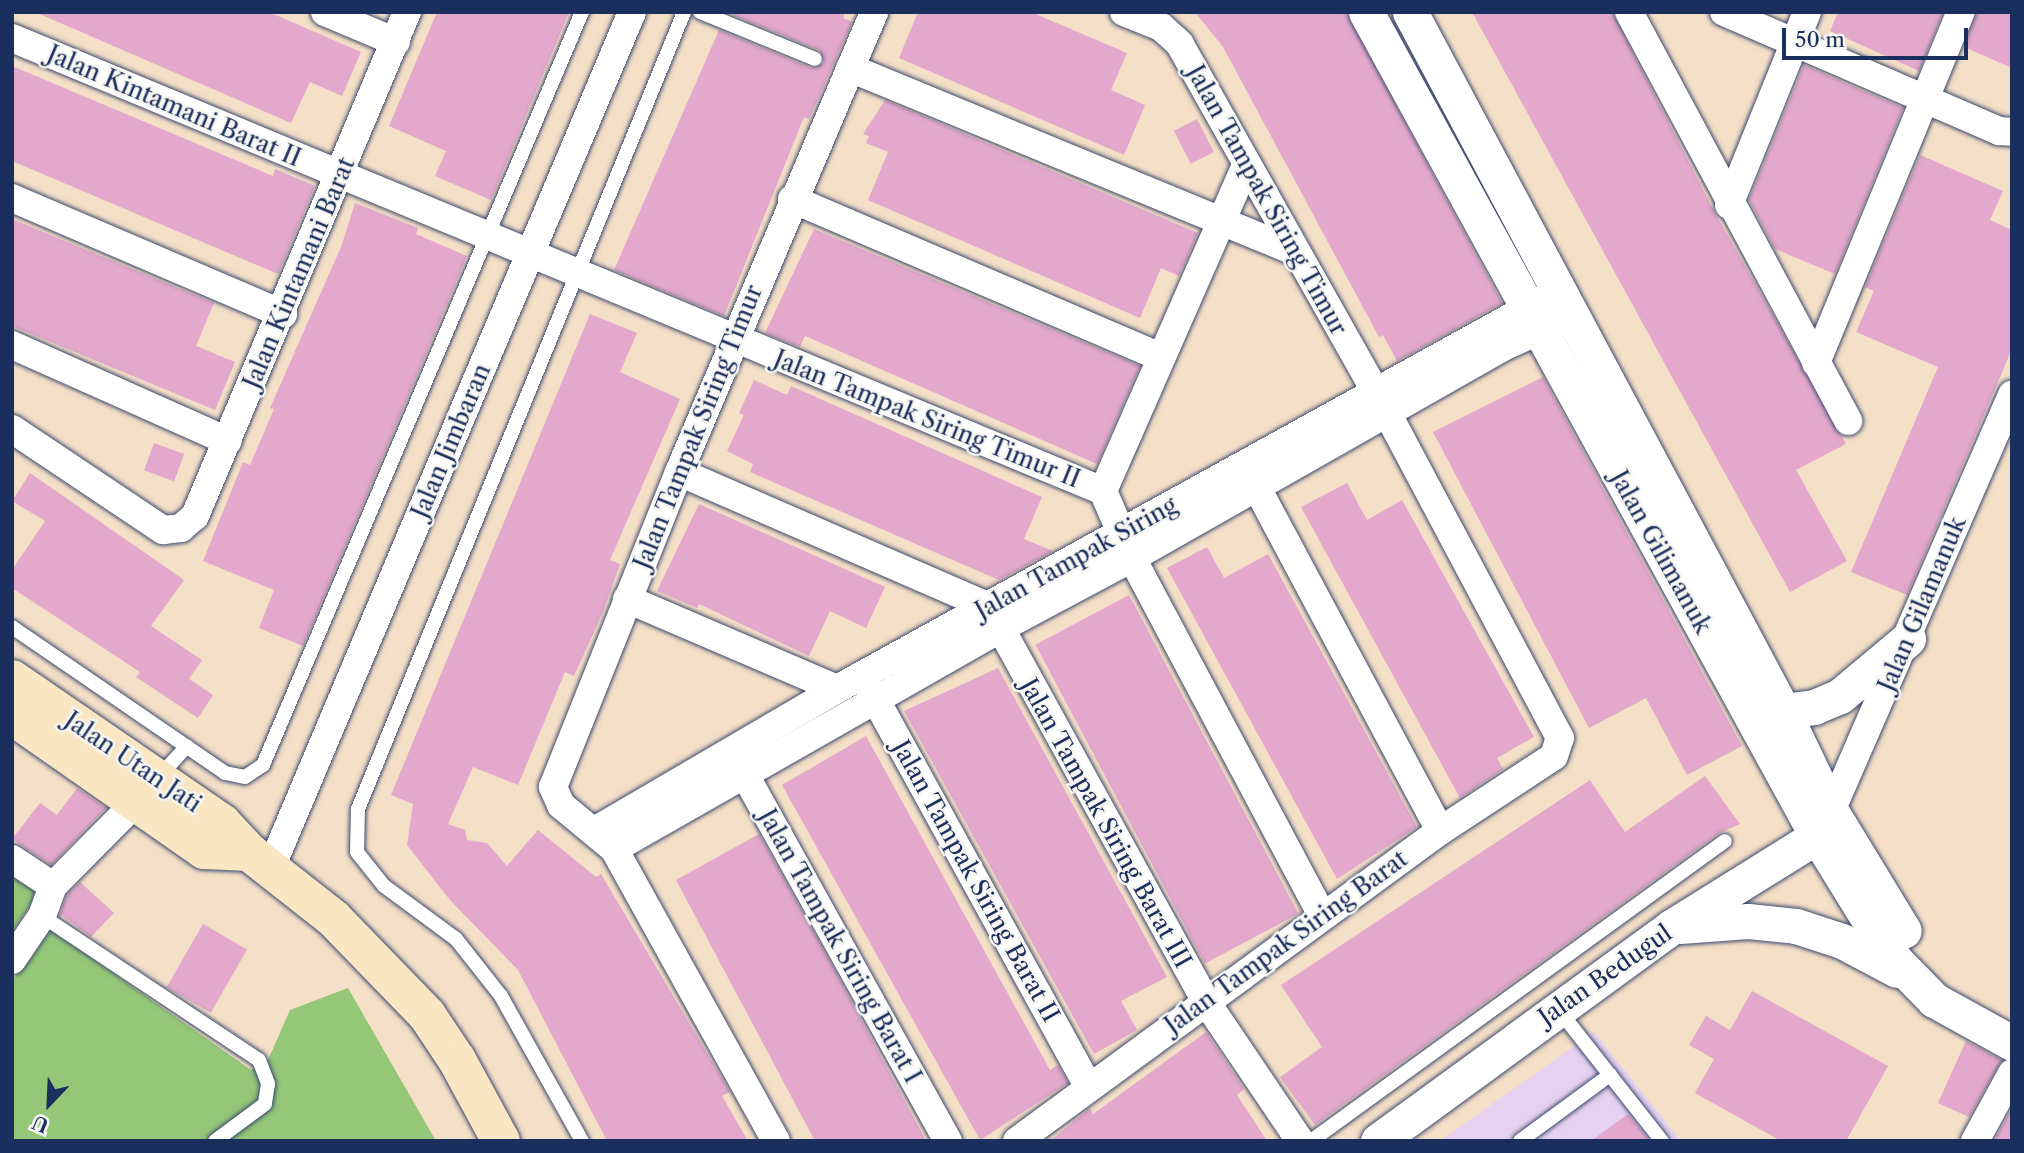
<!DOCTYPE html>
<style>
body{margin:0}
#map{position:relative;width:2024px;height:1153px;overflow:hidden;background:#f4dfc7;font-family:"Libre Caslon Text",serif}
div>[style]{position:absolute}
[style*='--x']{left:calc(var(--x)*1px);top:calc(var(--y)*1px);width:calc(var(--w)*1px);rotate:calc(var(--a)*1deg)}
.built>*{inset:0;background:#e6d2f0}
.green>*{inset:0;background:#94c778}
.building>*{inset:0;background:#e3a8cc;transform-origin:0 0}
.roads{filter:drop-shadow(0 0 2px #3c496e) drop-shadow(0 0 2px #3c496e)}
.service>*{height:14px;margin:-7px;padding:0 7px;transform-origin:7px;border-radius:7px;background:#fff}
.minor>*{height:28px;margin:-14px;padding:0 14px;transform-origin:14px;border-radius:14px;background:#fff}
.tertiary>*{height:35px;margin:-17.5px;padding:0 17.5px;transform-origin:17.5px;border-radius:17.5px;background:#fff}
.secondary>*{height:38px;margin:-19px;padding:0 19px;transform-origin:19px;border-radius:19px;background:#f9e7c3}
span{translate:-50% -50%;white-space:nowrap;text-align:center;line-height:1.15;-webkit-text-stroke:5px #f6f6f2;paint-order:stroke}
.street-label{font-size:24px;color:#1b2f5e}
.frame{position:absolute;inset:0;border:14px solid #1b2f5e;pointer-events:none}
.north{position:absolute;left:14px;top:1069px;width:70px;height:70px;-webkit-text-stroke:5px #f6f6f2;paint-order:stroke;rotate:203deg;font-size:19px;font-weight:700;line-height:28px;text-align:center;color:#1b2f5e}
.north::after{content:'';display:block;margin:auto;width:24px;height:32px;background:#1b2f5e;clip-path:polygon(50% 0,100% 100%,50% 72%,0 100%)}
.scale{position:absolute;left:1782px;top:28px;width:186px;height:32px;box-sizing:border-box;border:4px solid #1b2f5e;border-top:0;padding-left:9px;font-size:21px;line-height:24px;white-space:nowrap;color:#1b2f5e;-webkit-text-stroke:5px #f6f6f2;paint-order:stroke}
</style>
<div id="map">
<div class="built">
<i style="clip-path:polygon(1594px 1032px,1681px 1141px,1440px 1141px)"></i>
</div>
<div class="green">
<i style="clip-path:polygon(12px 869px,41px 889px,12px 932px)"></i>
<i style="clip-path:polygon(46px 926px,251px 1070px,268px 1060px,290px 1010px,348px 988px,436px 1141px,12px 1141px,12px 982px)"></i>
</div>
<div class="building">
<i style="clip-path:polygon(35px 12px,269px 12px,361px 52px,342px 96px,310px 82px,291px 123px)"></i>
<i style="clip-path:polygon(437px 12px,569px 12px,491px 200px,435px 176px,446px 151px,389px 126px)"></i>
<i style="clip-path:polygon(726px 12px,845px 12px,843px 18px,852px 22px,809px 119px,804px 117px,724px 316px,614px 270px,719px 30px,811px 68px,824px 63px,819px 50px)"></i>
<i style="clip-path:polygon(918px 12px,1031px 12px,1127px 53px,1111px 90px,1145px 105px,1124px 155px,899px 58px)"></i>
<i style="clip-path:polygon(1195px 12px,1346px 12px,1502px 303px,1397px 361px,1383px 335px,1379px 337px,1223px 47px)"></i>
<i style="clip-path:polygon(1472px 12px,1612px 12px,1716px 215px,1846px 444px,1796px 470px,1847px 561px,1790px 592px)"></i>
<i style="clip-path:polygon(1838px 12px,1943px 12px,1919px 71px,1830px 31px)"></i>
<i style="clip-path:polygon(1977px 12px,2012px 12px,2012px 68px,1964px 47px)"></i>
<i style="clip-path:polygon(1804px 65px,1903px 108px,1835px 274px,1775px 249px,1749px 200px)"></i>
<i style="clip-path:polygon(12px 66px,273px 176px,275px 169px,315px 186px,278px 274px,12px 161px)"></i>
<i style="clip-path:polygon(885px 100px,1198px 233px,1179px 276px,1161px 268px,1140px 318px,868px 200px,888px 152px,866px 143px,869px 136px,863px 134px)"></i>
<i style="left:1197px;top:119px;width:37px;height:26px;rotate:63deg"></i>
<i style="clip-path:polygon(1920px 155px,2003px 191px,1990px 220px,2012px 230px,2012px 349px,1907px 595px,1851px 572px,1938px 367px,1856px 332px,1874px 291px,1865px 287px)"></i>
<i style="clip-path:polygon(355px 203px,418px 228px,416px 234px,467px 256px,303px 646px,259px 628px,274px 590px,203px 561px,243px 462px,250px 465px,274px 409px,270px 408px,341px 247px)"></i>
<i style="clip-path:polygon(12px 219px,214px 303px,196px 346px,235px 362px,215px 410px,12px 326px)"></i>
<i style="clip-path:polygon(814px 229px,1140px 366px,1097px 464px,805px 336px,800px 347px,765px 333px)"></i>
<i style="clip-path:polygon(590px 314px,637px 333px,620px 372px,680px 399px,610px 560px,620px 564px,603px 612px,574px 676px,565px 672px,518px 785px,473px 767px,448px 824px,465px 830px,467px 840px,487px 843px,507px 866px,538px 830px,596px 877px,601px 874px,730px 1092px,722px 1096px,748px 1141px,607px 1141px,518px 970px,450px 900px,407px 845px,413px 804px,391px 795px)"></i>
<i style="clip-path:polygon(1543px 377px,1742px 746px,1687px 775px,1646px 698px,1589px 728px,1433px 432px)"></i>
<i style="clip-path:polygon(754px 380px,787px 395px,791px 386px,1042px 497px,1024px 539px,1053px 551px,999px 580px,750px 472px,753px 464px,727px 451px,744px 415px,739px 413px)"></i>
<i style="left:154px;top:443px;width:32px;height:29px;rotate:20deg"></i>
<i style="clip-path:polygon(30px 473px,184px 580px,151px 626px,202px 660px,189px 679px,213px 695px,198px 718px,136px 677px,140px 672px,12px 588px,12px 570px,45px 521px,12px 501px)"></i>
<i style="clip-path:polygon(1347px 483px,1367px 520px,1402px 500px,1534px 737px,1497px 758px,1503px 769px,1460px 798px,1301px 507px)"></i>
<i style="clip-path:polygon(699px 504px,885px 587px,866px 628px,830px 611px,809px 656px,699px 604px,697px 608px,657px 591px)"></i>
<i style="clip-path:polygon(1207px 547px,1224px 578px,1268px 554px,1417px 827px,1337px 879px,1167px 568px)"></i>
<i style="left:1129px;top:595px;width:361px;height:106px;rotate:62deg"></i>
<i style="clip-path:polygon(998px 668px,1167px 977px,1121px 1001px,1137px 1030px,1094px 1054px,904px 711px)"></i>
<i style="clip-path:polygon(866px 736px,1050px 1070px,1058px 1065px,1068px 1083px,980px 1140px,782px 785px)"></i>
<i style="clip-path:polygon(1705px 776px,1740px 824px,1719px 833px,1315px 1125px,1280px 1077px,1322px 1047px,1281px 985px,1590px 780px,1625px 832px)"></i>
<i style="clip-path:polygon(77px 788px,106px 808px,51px 865px,12px 839px,40px 803px,57px 815px)"></i>
<i style="clip-path:polygon(759px 834px,833px 967px,926px 1141px,815px 1141px,676px 880px)"></i>
<i style="clip-path:polygon(80px 882px,114px 913px,91px 937px,60px 914px,67px 895px)"></i>
<i style="left:203px;top:924px;width:51px;height:73px;rotate:30deg"></i>
<i style="clip-path:polygon(1752px 991px,1888px 1066px,1846px 1141px,1781px 1141px,1695px 1093px,1714px 1059px,1689px 1045px,1706px 1016px,1730px 1030px)"></i>
<i style="clip-path:polygon(1206px 1032px,1244px 1089px,1237px 1095px,1267px 1141px,1050px 1141px,1090px 1108px,1093px 1114px)"></i>
<i style="clip-path:polygon(1966px 1041px,2002px 1060px,1969px 1117px,1938px 1103px)"></i>
<i style="clip-path:polygon(2012px 1108px,2012px 1141px,1994px 1141px)"></i>
<i style="clip-path:polygon(1628px 1114px,1650px 1141px,1591px 1141px)"></i>
</div>
<div class="roads">
<div class="service">
<i style="--x:700;--y:12;--w:124;--a:22.2"></i>
<i style="--x:12;--y:627;--w:258;--a:34.4"></i>
<i style="--x:225;--y:773;--w:20;--a:11"></i>
<i style="--x:245;--y:777;--w:22;--a:-34"></i>
<i style="--x:263;--y:765;--w:818;--a:-67.04"></i>
<i style="--x:158;--y:778;--w:43;--a:-47.8"></i>
<i style="--x:42;--y:916;--w:260;--a:33.6"></i>
<i style="--x:259;--y:1060;--w:26;--a:69"></i>
<i style="--x:268;--y:1084;--w:20;--a:99"></i>
<i style="--x:265;--y:1104;--w:62;--a:143.5"></i>
<i style="--x:1558;--y:1009;--w:168;--a:51.8"></i>
<i style="--x:582;--y:1141;--w:166;--a:-119.2"></i>
<i style="--x:501;--y:996;--w:73;--a:-128.3"></i>
<i style="--x:456;--y:939;--w:89;--a:-143.6"></i>
<i style="--x:384;--y:886;--w:43;--a:-128.5"></i>
<i style="--x:357;--y:852;--w:43;--a:-88.7"></i>
<i style="--x:358;--y:809;--w:861;--a:-67.75"></i>
<i style="--x:1311;--y:1141;--w:511;--a:-35.93"></i>
<i style="--x:1520;--y:1141;--w:112;--a:-36.3"></i>
</div>
<div class="minor">
<i style="--x:325;--y:12;--w:77;--a:22.9"></i>
<i style="--x:1629;--y:12;--w:464;--a:61.8"></i>
<i style="--x:1724;--y:12;--w:300;--a:23.4"></i>
<i style="--x:1999;--y:131;--w:13;--a:4"></i>
<i style="--x:12;--y:38;--w:1181;--a:22.55"></i>
<i style="--x:1103;--y:491;--w:73;--a:66.6"></i>
<i style="--x:1132;--y:558;--w:405;--a:62"></i>
<i style="--x:850;--y:68;--w:479;--a:22.4"></i>
<i style="--x:12;--y:198;--w:295;--a:23.2"></i>
<i style="--x:792;--y:199;--w:400;--a:23.2"></i>
<i style="--x:1729;--y:205;--w:208;--a:-68"></i>
<i style="--x:12;--y:345;--w:236;--a:24"></i>
<i style="--x:1816;--y:363;--w:380;--a:-67.6"></i>
<i style="--x:12;--y:429;--w:182;--a:33.8"></i>
<i style="--x:163;--y:530;--w:18;--a:-6"></i>
<i style="--x:181;--y:528;--w:18;--a:-41"></i>
<i style="--x:195;--y:516;--w:547;--a:-67.19"></i>
<i style="--x:1247;--y:469;--w:410;--a:61.9"></i>
<i style="--x:679;--y:472;--w:338;--a:23.5"></i>
<i style="--x:989;--y:607;--w:448;--a:61.2"></i>
<i style="--x:1205;--y:1000;--w:170;--a:56"></i>
<i style="--x:1103;--y:491;--w:356;--a:-66.3"></i>
<i style="--x:627;--y:599;--w:228;--a:23.2"></i>
<i style="--x:866;--y:682;--w:462;--a:61.2"></i>
<i style="--x:734;--y:755;--w:441;--a:61"></i>
<i style="--x:1831;--y:811;--w:454;--a:-66.5"></i>
<i style="--x:596;--y:830;--w:279;--a:-30.3"></i>
<i style="--x:837;--y:689;--w:810;--a:-28.88"></i>
<i style="--x:614;--y:849;--w:443;--a:-29.7"></i>
<i style="--x:999;--y:629;--w:151;--a:-28.1"></i>
<i style="--x:1132;--y:558;--w:429;--a:-29.6"></i>
<i style="--x:1505;--y:346;--w:59;--a:-24"></i>
<i style="--x:12;--y:859;--w:49;--a:33.4"></i>
<i style="--x:270;--y:870;--w:931;--a:-67.12"></i>
<i style="--x:12;--y:960;--w:53;--a:-55.7"></i>
<i style="--x:42;--y:916;--w:32;--a:-70"></i>
<i style="--x:53;--y:886;--w:118;--a:-45.3"></i>
<i style="--x:776;--y:1141;--w:334;--a:-119"></i>
<i style="--x:614;--y:849;--w:69;--a:-140.3"></i>
<i style="--x:561;--y:805;--w:20;--a:-114"></i>
<i style="--x:553;--y:787;--w:339;--a:-68.2"></i>
<i style="--x:679;--y:472;--w:500;--a:-67"></i>
<i style="--x:1017;--y:1141;--w:524;--a:-36.24"></i>
<i style="--x:1440;--y:831;--w:136;--a:-33.3"></i>
<i style="--x:1554;--y:756;--w:19;--a:-72"></i>
<i style="--x:1560;--y:738;--w:369;--a:-118"></i>
<i style="--x:1387;--y:412;--w:422;--a:-119.4"></i>
<i style="--x:1180;--y:44;--w:25;--a:-138"></i>
<i style="--x:1161;--y:27;--w:40;--a:-158"></i>
<i style="--x:1975;--y:1141;--w:77;--a:-61.4"></i>
</div>
<div class="tertiary">
<i style="--x:1366;--y:12;--w:939;--a:61.31"></i>
<i style="--x:1817;--y:836;--w:110;--a:58.3"></i>
<i style="--x:1875;--y:930;--w:36;--a:56"></i>
<i style="--x:1895;--y:960;--w:56;--a:45.7"></i>
<i style="--x:1934;--y:1000;--w:89;--a:28.9"></i>
<i style="--x:1410;--y:12;--w:792;--a:61.91"></i>
<i style="--x:1783;--y:711;--w:111;--a:64.4"></i>
<i style="--x:1831;--y:811;--w:140;--a:58.7"></i>
<i style="--x:1783;--y:711;--w:31;--a:-7"></i>
<i style="--x:1814;--y:707;--w:28;--a:-23"></i>
<i style="--x:1840;--y:696;--w:89;--a:-40"></i>
<i style="--x:1680;--y:926;--w:68;--a:-4.2"></i>
<i style="--x:1748;--y:921;--w:48;--a:5.9"></i>
<i style="--x:1796;--y:926;--w:48;--a:18.1"></i>
<i style="--x:1842;--y:941;--w:62;--a:27.8"></i>
<i style="--x:1378;--y:1141;--w:363;--a:-36.1"></i>
<i style="--x:1671;--y:927;--w:172;--a:-31.9"></i>
<i style="--x:1817;--y:836;--w:22;--a:-60"></i>
</div>
<div class="secondary">
<i style="--x:12;--y:679;--w:255;--a:34.4"></i>
<i style="--x:222;--y:823;--w:40;--a:47"></i>
<i style="--x:249;--y:852;--w:108;--a:38.2"></i>
<i style="--x:334;--y:919;--w:134;--a:45.9"></i>
<i style="--x:427;--y:1015;--w:54;--a:56.3"></i>
<i style="--x:457;--y:1060;--w:92;--a:61.5"></i>
<i style="--x:12;--y:716;--w:234;--a:34.9"></i>
<i style="--x:204;--y:850;--w:45;--a:2.5"></i>
</div>
</div>
<div class="street-label">
<span style="left:174px;top:106px;rotate:23deg">Jalan Kintamani Barat II</span>
<span style="left:1267px;top:200px;rotate:61deg">Jalan Tampak Siring Timur</span>
<span style="left:299px;top:273px;rotate:-67deg">Jalan Kintamani Barat</span>
<span style="left:927px;top:419px;rotate:22deg">Jalan Tampak Siring Timur II</span>
<span style="left:698px;top:427px;rotate:-68deg">Jalan Tampak Siring Timur</span>
<span style="left:451px;top:441px;rotate:-67deg">Jalan Jimbaran</span>
<span style="left:1661px;top:552px;rotate:61deg">Jalan Gilimanuk</span>
<span style="left:1076px;top:558px;rotate:-29deg">Jalan Tampak Siring</span>
<span style="left:1922px;top:604px;rotate:-67deg">Jalan Gilamanuk</span>
<span style="left:133px;top:762px;rotate:34deg">Jalan Utan Jati</span>
<span style="left:1106px;top:823px;rotate:61deg">Jalan Tampak Siring Barat III</span>
<span style="left:976px;top:881px;rotate:61deg">Jalan Tampak Siring Barat II</span>
<span style="left:1286px;top:942px;rotate:-36deg">Jalan Tampak Siring Barat</span>
<span style="left:840px;top:946px;rotate:61deg">Jalan Tampak Siring Barat I</span>
<span style="left:1605px;top:975px;rotate:-35deg">Jalan Bedugul</span>
</div>
<div class="frame"></div>
<div class="north">U</div>
<div class="scale">50 m</div>
</div>
